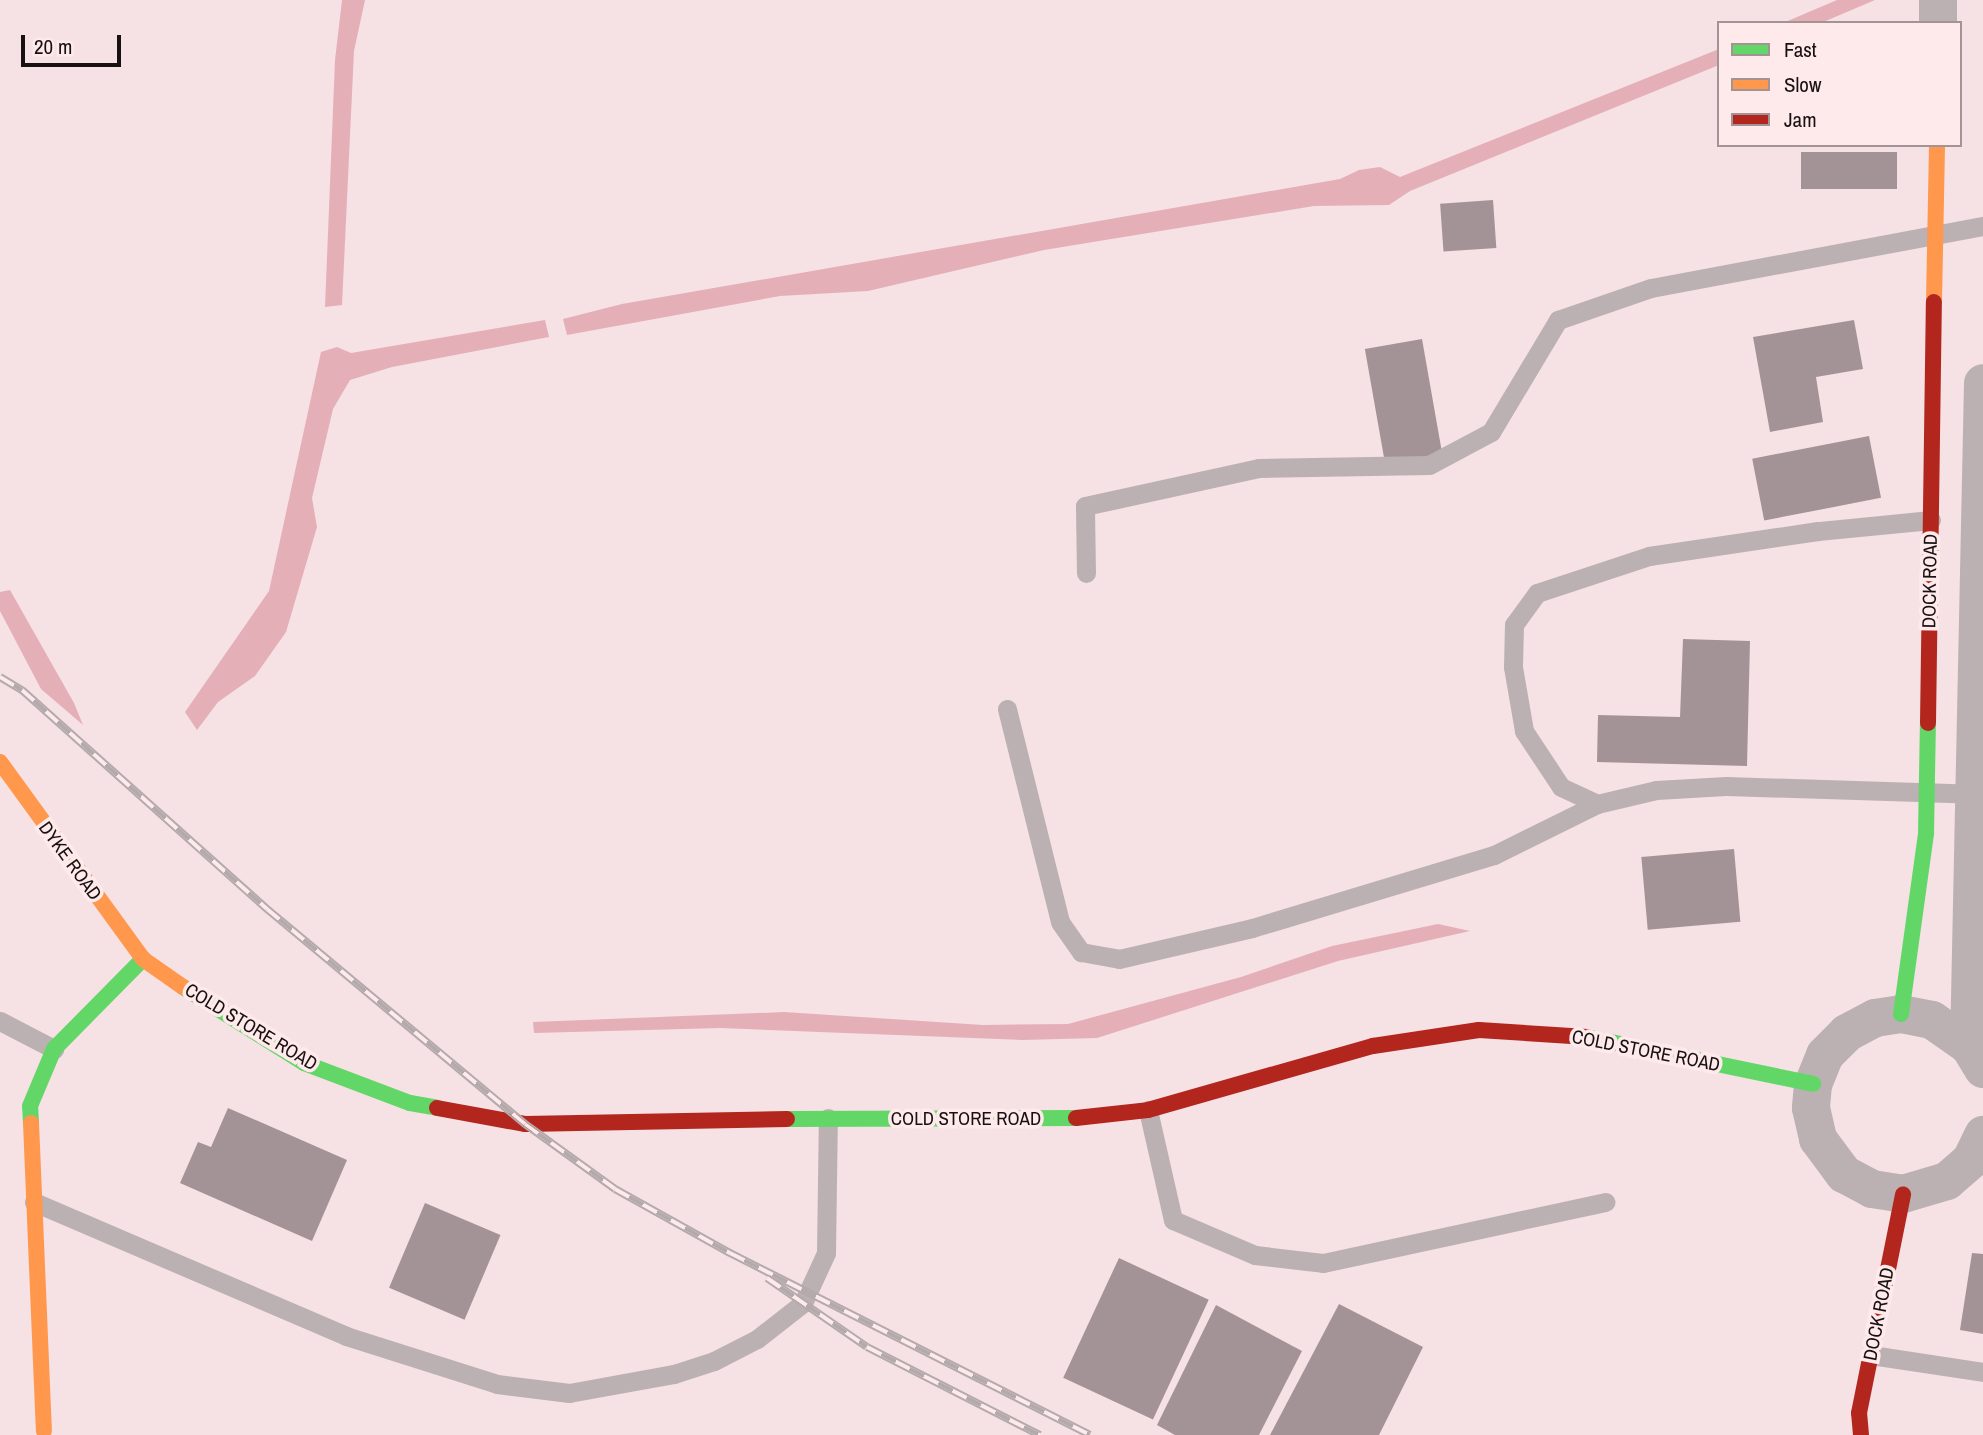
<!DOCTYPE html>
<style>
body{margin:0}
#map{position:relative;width:1983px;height:1435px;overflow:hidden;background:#f9eeef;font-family:"Archivo Narrow",sans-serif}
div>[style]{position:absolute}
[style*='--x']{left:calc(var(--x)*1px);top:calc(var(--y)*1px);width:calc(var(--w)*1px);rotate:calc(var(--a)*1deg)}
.built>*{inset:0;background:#f6e1e4}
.water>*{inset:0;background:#e5afb8}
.building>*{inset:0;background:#a49396;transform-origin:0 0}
.lane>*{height:19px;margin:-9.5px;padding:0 9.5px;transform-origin:9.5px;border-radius:9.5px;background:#bcb1b2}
.street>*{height:38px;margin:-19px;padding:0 19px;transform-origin:19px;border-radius:19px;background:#bcb1b2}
.fast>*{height:16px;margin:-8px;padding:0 8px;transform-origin:8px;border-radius:8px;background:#63d668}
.slow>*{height:16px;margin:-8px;padding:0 8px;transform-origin:8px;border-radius:8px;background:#ff974d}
.jam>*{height:16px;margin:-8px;padding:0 8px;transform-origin:8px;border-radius:8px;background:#b3261e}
.rail>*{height:8px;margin-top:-4px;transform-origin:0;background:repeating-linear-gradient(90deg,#fee9eb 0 16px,#b4aaac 0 32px);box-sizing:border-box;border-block:2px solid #b4aaac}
span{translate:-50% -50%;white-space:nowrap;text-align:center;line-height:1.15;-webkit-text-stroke:7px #fee9eb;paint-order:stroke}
.street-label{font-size:19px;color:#181112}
.legend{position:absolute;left:1717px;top:21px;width:245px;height:126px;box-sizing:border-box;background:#fee9eb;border:2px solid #a29394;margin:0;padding:9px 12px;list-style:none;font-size:21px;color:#181112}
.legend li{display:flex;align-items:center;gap:14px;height:35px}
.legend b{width:35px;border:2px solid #a29394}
.scale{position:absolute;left:21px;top:35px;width:100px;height:32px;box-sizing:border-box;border:4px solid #181112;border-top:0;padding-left:9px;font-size:21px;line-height:24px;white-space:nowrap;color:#181112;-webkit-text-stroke:5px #fee9eb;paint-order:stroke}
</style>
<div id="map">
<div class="built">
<i style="clip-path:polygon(evenodd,0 0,1983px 0,1983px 1435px,0 1435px,0 0,1719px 23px,1960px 23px,1960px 145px,1719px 145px,1719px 23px)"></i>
</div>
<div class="water">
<i style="clip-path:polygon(342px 0,365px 0,354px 51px,342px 305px,325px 307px,335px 60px)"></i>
<i style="clip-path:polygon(1837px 0,1875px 0,1821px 23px,1783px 23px)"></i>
<i style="clip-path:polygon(1719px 49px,1719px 65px,1410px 191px,1389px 205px,1314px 206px,1044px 250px,868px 291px,780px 296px,567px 335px,563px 319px,622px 304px,1340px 179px,1359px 170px,1380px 167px,1400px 177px)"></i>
<i style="clip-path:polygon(545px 320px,549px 337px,392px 367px,350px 380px,333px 409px,312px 498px,317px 527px,286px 632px,255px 676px,218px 702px,197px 730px,185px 712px,269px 591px,321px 352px,337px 347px,351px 353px)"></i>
<i style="clip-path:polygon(10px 590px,74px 703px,83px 725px,41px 689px,0 611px,0 592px)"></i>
<i style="clip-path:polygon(1438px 924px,1470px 931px,1338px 961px,1097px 1038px,1022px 1040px,721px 1028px,534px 1033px,533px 1022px,784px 1012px,983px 1025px,1068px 1024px,1241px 977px,1332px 946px)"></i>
</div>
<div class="building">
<i style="left:1801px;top:152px;width:96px;height:37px"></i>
<i style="left:1493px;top:200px;width:48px;height:53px;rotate:86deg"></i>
<i style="clip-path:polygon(1854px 320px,1863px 369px,1816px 377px,1823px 422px,1770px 432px,1753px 337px)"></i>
<i style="left:1422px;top:339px;width:121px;height:58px;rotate:80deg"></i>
<i style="left:1869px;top:436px;width:63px;height:119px;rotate:79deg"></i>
<i style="clip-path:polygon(1683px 639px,1750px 641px,1747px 766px,1597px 762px,1598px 715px,1680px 717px)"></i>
<i style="left:1734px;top:849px;width:73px;height:93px;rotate:85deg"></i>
<i style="clip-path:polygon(228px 1108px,347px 1160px,312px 1241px,180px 1183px,198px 1142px,211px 1147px)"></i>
<i style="left:425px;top:1203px;width:82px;height:92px;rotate:23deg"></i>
<i style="clip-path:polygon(1972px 1253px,1983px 1254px,1983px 1334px,1960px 1330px)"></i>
<i style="left:1119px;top:1258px;width:99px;height:132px;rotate:25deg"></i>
<i style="clip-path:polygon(1339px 1304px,1423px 1347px,1379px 1435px,1270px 1435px)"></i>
<i style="clip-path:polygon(1216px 1305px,1302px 1351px,1259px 1435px,1175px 1435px,1157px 1425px)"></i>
</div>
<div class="lane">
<i style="--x:1931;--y:520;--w:114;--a:174.4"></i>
<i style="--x:1818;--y:531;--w:171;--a:171.6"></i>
<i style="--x:1649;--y:556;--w:118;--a:161.7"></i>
<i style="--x:1537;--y:593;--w:39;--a:126"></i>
<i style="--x:1514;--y:625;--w:42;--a:91.4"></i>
<i style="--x:1513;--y:667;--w:65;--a:80.2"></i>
<i style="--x:1524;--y:731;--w:67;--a:56.5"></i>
<i style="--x:1561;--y:787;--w:40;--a:25"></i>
<i style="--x:1597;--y:804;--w:61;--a:-13.3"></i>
<i style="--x:1656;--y:790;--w:70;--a:-3.3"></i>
<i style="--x:1726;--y:786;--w:255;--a:1.8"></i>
<i style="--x:1086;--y:573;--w:67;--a:-90.9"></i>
<i style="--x:1085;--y:506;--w:178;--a:-12.3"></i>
<i style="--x:1259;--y:468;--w:170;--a:-1"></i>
<i style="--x:1429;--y:465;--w:70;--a:-28"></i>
<i style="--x:1491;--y:432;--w:131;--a:-59.1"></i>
<i style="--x:1558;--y:320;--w:98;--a:-19"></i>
<i style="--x:1651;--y:288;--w:338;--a:-10.6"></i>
<i style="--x:1007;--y:709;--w:219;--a:76"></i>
<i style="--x:1060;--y:922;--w:37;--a:55"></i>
<i style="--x:1081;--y:952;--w:39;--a:10"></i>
<i style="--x:1119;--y:959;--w:137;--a:-13.1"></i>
<i style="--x:1252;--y:928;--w:253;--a:-16.8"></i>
<i style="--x:1494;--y:855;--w:115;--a:-26.3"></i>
<i style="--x:0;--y:1021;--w:61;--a:27.4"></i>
<i style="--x:1148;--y:1110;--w:113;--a:77.2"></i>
<i style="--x:1173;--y:1220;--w:89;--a:23.1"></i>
<i style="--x:1255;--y:1255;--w:68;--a:6.7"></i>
<i style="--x:1323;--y:1263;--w:289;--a:-12.2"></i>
<i style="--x:34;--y:1202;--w:340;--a:23.2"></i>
<i style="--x:346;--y:1336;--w:158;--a:17.6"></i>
<i style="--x:497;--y:1384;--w:73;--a:7.1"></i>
<i style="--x:569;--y:1393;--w:107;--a:-10.3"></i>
<i style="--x:674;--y:1374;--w:42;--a:-18"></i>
<i style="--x:714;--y:1361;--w:48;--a:-27.1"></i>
<i style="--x:757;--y:1339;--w:58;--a:-38"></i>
<i style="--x:803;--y:1303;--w:55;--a:-65.3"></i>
<i style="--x:826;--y:1253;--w:135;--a:-89.2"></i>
<i style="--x:1871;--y:1355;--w:113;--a:8.6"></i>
</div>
<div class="street">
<i style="--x:1938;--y:23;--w:23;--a:-90"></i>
<i style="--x:1969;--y:1046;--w:663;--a:-88.79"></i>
<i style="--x:1983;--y:1069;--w:27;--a:-121"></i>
<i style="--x:1969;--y:1046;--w:45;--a:-144.9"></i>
<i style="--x:1932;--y:1020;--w:32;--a:-169"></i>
<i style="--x:1901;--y:1014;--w:26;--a:171"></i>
<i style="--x:1875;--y:1018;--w:32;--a:152"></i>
<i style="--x:1847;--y:1033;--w:31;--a:135"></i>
<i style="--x:1825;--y:1055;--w:31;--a:112"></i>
<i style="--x:1813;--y:1084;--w:24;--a:95"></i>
<i style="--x:1811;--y:1108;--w:32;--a:77"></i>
<i style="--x:1818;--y:1139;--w:44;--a:53.4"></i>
<i style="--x:1844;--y:1174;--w:32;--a:28"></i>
<i style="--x:1872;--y:1189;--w:31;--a:9"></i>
<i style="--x:1903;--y:1194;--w:46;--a:-16.5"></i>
<i style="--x:1947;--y:1181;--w:32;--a:-41"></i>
<i style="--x:1971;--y:1160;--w:28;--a:-64"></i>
</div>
<div class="fast">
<i style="--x:183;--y:987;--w:143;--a:32.1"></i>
<i style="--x:304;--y:1063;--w:113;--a:20.7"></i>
<i style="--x:410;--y:1103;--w:27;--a:10"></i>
<i style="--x:1901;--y:1014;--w:183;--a:-82.1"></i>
<i style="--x:1926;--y:833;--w:110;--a:-89"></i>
<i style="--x:1587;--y:1037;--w:231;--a:11.7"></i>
<i style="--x:787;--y:1119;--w:289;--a:-0.2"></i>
<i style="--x:31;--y:1123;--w:17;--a:-93"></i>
<i style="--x:30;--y:1106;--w:62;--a:-67.2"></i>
<i style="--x:54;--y:1049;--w:127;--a:-45.3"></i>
</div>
<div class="slow">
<i style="--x:1934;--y:302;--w:157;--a:-88.9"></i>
<i style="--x:0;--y:762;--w:243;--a:54"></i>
<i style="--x:143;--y:959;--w:49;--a:35"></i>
<i style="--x:31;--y:1123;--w:308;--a:87.6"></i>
</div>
<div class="jam">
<i style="--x:1928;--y:723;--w:421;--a:-89.2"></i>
<i style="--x:437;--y:1108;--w:89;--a:10.3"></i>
<i style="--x:525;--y:1124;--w:262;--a:-1.1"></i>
<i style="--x:1076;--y:1118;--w:72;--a:-6.3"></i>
<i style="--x:1148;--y:1110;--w:234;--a:-15.9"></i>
<i style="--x:1373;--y:1046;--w:107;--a:-8.6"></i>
<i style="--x:1479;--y:1030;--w:108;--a:3.7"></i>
<i style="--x:1861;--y:1435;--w:22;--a:-95"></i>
<i style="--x:1859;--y:1413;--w:223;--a:-78.6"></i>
</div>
<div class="rail">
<i style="--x:0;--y:677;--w:26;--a:31"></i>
<i style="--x:22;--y:690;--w:329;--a:41.8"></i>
<i style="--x:267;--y:909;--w:336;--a:39.8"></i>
<i style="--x:525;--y:1124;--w:111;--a:35.8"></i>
<i style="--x:615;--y:1189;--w:132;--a:29.1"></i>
<i style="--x:730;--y:1253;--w:403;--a:26.8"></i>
<i style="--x:767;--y:1278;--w:121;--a:34.6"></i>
<i style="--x:867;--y:1347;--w:194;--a:27"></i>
</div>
<div class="street-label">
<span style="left:1930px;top:581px;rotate:-89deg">DOCK ROAD</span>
<span style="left:70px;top:861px;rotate:54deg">DYKE ROAD</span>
<span style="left:251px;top:1027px;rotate:31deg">COLD STORE ROAD</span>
<span style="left:1646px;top:1051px;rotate:11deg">COLD STORE ROAD</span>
<span style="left:966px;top:1119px">COLD STORE ROAD</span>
<span style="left:1879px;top:1314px;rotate:-79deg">DOCK ROAD</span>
</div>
<ul class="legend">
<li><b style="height:9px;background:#63d668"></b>Fast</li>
<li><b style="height:9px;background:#ff974d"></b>Slow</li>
<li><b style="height:9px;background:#b3261e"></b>Jam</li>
</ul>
<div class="scale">20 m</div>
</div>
